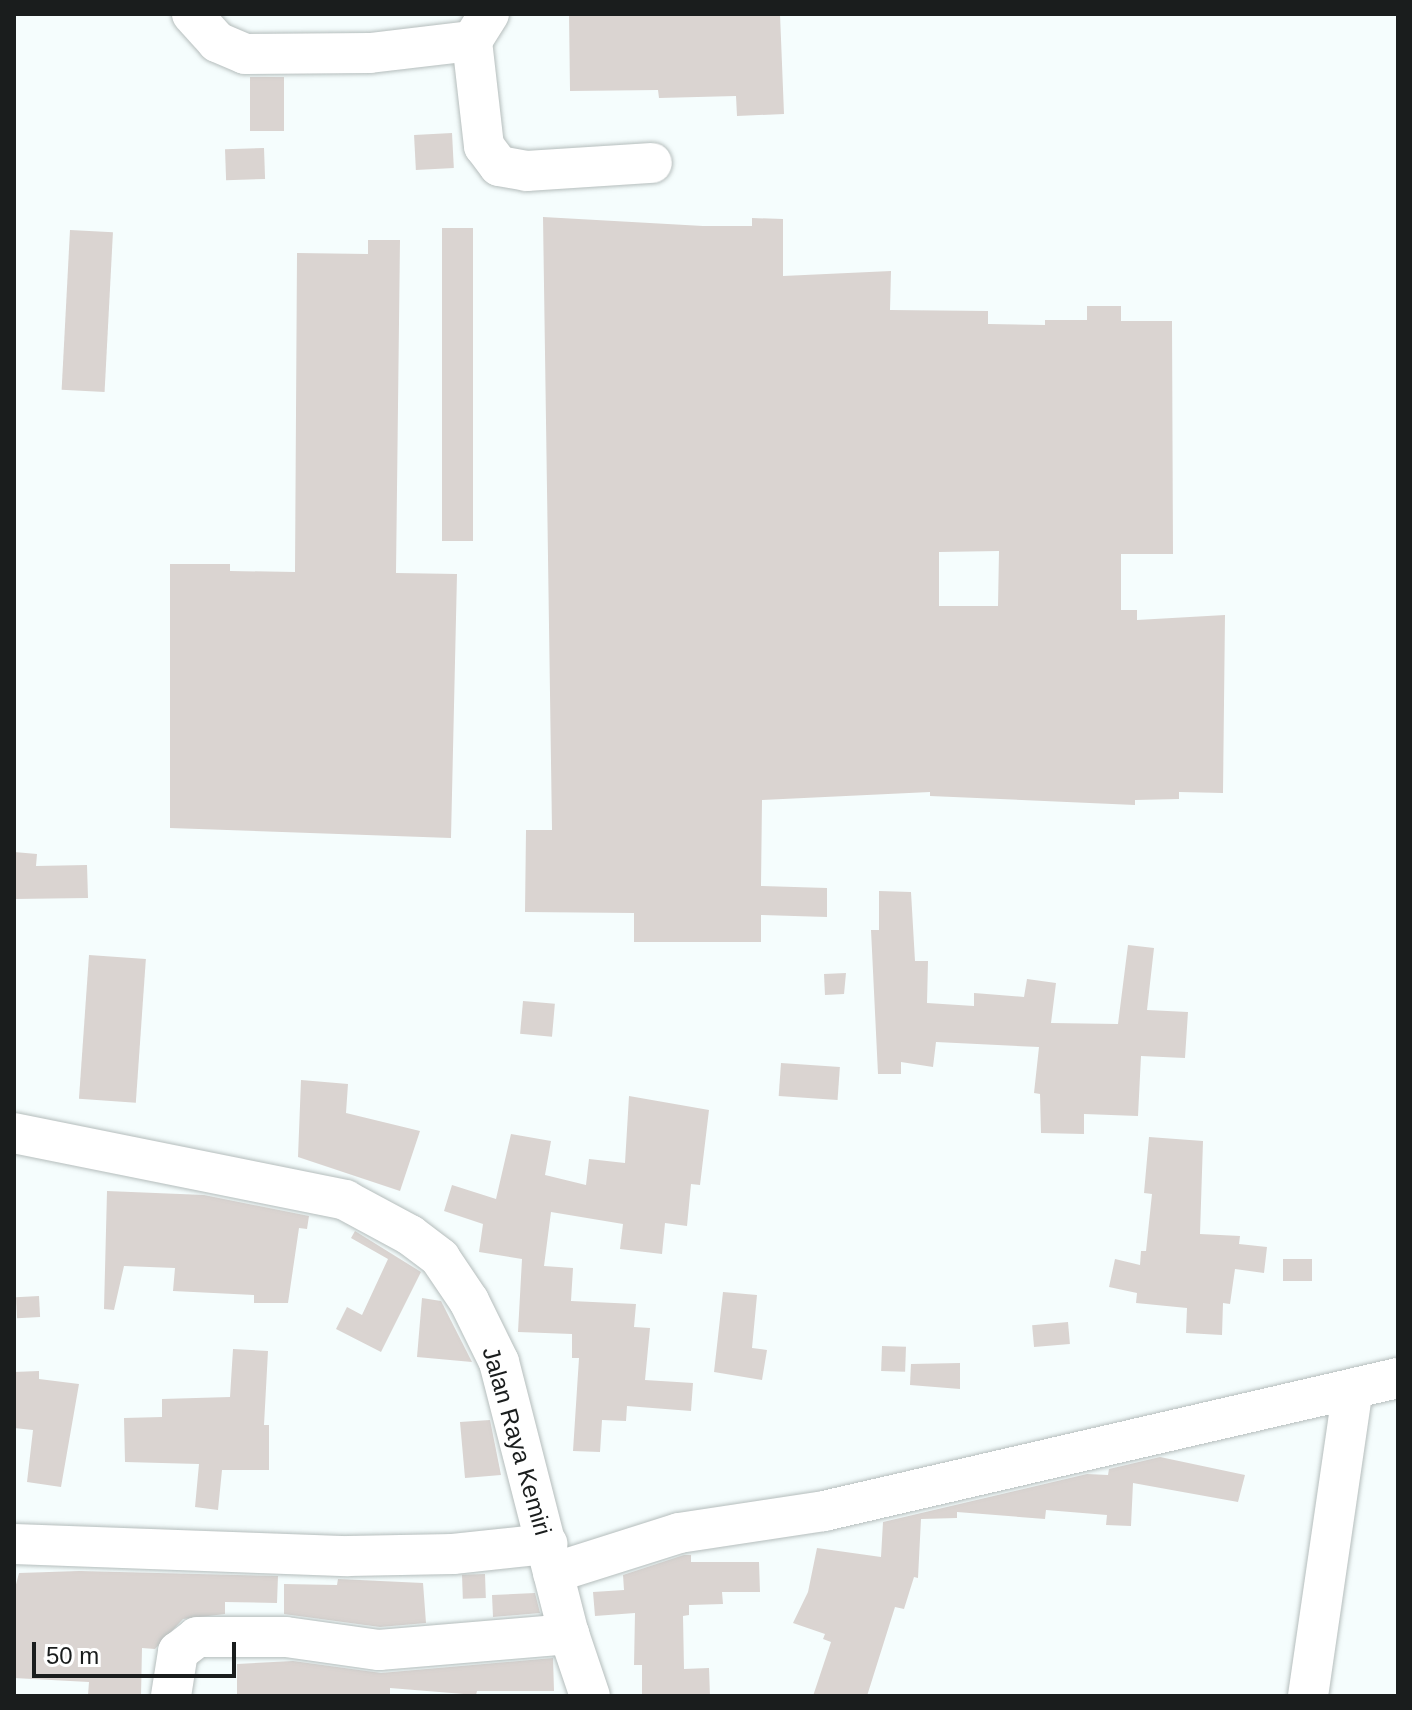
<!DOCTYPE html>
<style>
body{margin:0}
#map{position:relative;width:1412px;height:1710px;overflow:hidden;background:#f5fdfd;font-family:Arial,sans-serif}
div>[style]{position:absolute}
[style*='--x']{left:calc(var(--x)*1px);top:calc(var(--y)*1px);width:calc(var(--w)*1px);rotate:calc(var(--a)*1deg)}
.building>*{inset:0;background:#dad4d1;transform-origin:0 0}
.roads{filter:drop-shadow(0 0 2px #b5bdbc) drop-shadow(0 0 2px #b5bdbc)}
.minor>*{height:40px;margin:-20px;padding:0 20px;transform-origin:20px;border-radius:20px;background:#fff}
span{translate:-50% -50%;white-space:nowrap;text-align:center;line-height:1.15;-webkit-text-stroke:6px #fff;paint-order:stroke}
.street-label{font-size:24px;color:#1a1d1d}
.frame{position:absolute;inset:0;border:16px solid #1a1d1d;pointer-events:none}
.scale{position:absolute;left:32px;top:1642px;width:204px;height:36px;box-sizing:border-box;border:4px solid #1a1d1d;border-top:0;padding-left:10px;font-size:24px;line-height:28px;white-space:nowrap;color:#1a1d1d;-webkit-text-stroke:6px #fff;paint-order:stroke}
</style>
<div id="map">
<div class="building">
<i style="clip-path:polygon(569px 14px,780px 14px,784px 114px,737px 116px,736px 96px,659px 98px,658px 90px,570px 91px)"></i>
<i style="left:250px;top:77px;width:34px;height:54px"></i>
<i style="left:452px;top:133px;width:35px;height:38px;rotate:87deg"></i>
<i style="left:264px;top:148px;width:31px;height:39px;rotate:88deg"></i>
<i style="clip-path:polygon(evenodd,543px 217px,703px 226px,752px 226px,752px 218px,783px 219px,783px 276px,891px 271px,890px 310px,988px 311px,988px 324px,1045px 325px,1045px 320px,1087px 320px,1087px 306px,1121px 306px,1121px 321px,1172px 321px,1173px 554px,1121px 554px,1121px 610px,1137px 610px,1137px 620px,1225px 615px,1223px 793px,1179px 792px,1179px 799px,1135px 800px,1135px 805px,930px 796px,930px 792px,762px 800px,761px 886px,827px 888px,827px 917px,761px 915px,761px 942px,634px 942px,634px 913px,525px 912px,526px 830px,552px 830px,543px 217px,999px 551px,998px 606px,939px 606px,939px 552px,999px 551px)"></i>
<i style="left:442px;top:228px;width:31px;height:313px"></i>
<i style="left:70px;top:230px;width:43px;height:160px;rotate:3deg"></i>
<i style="clip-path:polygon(368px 240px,400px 240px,396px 573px,457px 574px,451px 838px,170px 828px,170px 564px,230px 564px,230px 571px,295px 572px,297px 253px,368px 254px)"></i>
<i style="clip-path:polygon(14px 852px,37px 854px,36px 866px,87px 865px,88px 898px,14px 899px)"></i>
<i style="clip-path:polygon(879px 891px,911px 892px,915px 961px,928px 961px,927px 1003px,974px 1006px,974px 993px,1024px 997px,1027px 979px,1056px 983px,1051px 1023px,1118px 1024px,1128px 945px,1154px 948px,1147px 1010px,1188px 1012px,1185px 1058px,1141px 1056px,1138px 1116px,1084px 1114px,1084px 1134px,1041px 1133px,1040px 1094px,1034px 1093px,1039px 1047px,936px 1042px,933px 1067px,901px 1062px,901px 1074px,878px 1074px,871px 930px,879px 930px)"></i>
<i style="left:89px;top:955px;width:57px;height:144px;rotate:4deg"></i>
<i style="clip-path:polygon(846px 973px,844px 994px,825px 995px,824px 974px)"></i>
<i style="left:523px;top:1001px;width:32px;height:33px;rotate:5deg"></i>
<i style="left:781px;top:1063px;width:59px;height:33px;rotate:4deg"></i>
<i style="clip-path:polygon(301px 1080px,348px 1084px,346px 1113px,420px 1131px,400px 1191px,298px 1157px)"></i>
<i style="clip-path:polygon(629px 1096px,709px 1110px,700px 1185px,691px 1184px,687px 1226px,665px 1223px,662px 1254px,620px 1249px,623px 1224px,551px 1212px,544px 1266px,573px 1268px,571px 1301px,636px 1304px,634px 1327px,650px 1328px,645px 1380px,693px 1383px,691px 1411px,627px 1406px,626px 1421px,602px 1420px,600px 1452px,573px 1451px,579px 1358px,572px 1358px,572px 1334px,518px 1332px,522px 1259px,479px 1252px,483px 1224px,444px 1211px,452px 1185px,496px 1199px,511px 1134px,551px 1141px,545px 1175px,586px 1185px,589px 1159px,625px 1163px)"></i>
<i style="clip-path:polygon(1149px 1137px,1203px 1141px,1200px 1234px,1240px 1236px,1239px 1244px,1267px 1247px,1264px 1273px,1235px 1269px,1230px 1304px,1223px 1303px,1222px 1335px,1186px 1333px,1187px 1308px,1136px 1303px,1137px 1293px,1109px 1287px,1115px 1259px,1140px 1265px,1141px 1251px,1146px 1251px,1152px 1194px,1144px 1193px)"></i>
<i style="clip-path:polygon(107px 1191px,204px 1195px,309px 1216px,307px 1229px,299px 1228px,288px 1303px,254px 1303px,254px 1295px,173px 1291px,175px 1268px,124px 1266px,114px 1310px,104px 1309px)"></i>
<i style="clip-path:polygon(355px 1231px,421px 1272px,381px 1352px,336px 1329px,347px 1307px,362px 1315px,388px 1259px,351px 1238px)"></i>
<i style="left:1283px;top:1259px;width:29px;height:22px"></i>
<i style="clip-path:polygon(723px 1292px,757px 1295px,752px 1348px,767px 1350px,762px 1380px,714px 1372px)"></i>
<i style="left:39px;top:1296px;width:21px;height:23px;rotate:87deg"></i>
<i style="clip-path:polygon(422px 1298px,441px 1301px,472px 1362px,417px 1357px)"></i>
<i style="left:1068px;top:1322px;width:22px;height:36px;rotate:85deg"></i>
<i style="left:882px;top:1346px;width:24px;height:25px;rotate:2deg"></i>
<i style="clip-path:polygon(233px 1349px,268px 1351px,264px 1425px,269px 1425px,269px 1470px,222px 1470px,218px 1510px,195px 1507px,199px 1464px,125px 1462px,124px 1418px,162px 1417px,162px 1399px,230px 1397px)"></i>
<i style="clip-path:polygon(960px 1363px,960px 1389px,910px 1385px,911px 1364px)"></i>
<i style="clip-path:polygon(39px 1371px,39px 1379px,79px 1384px,61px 1487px,27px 1482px,33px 1430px,14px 1428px,14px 1372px)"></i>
<i style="clip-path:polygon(490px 1420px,501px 1475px,465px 1478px,460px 1422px)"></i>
<i style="clip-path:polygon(1160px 1457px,1245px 1475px,1238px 1502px,1133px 1483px,1131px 1526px,1106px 1525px,1107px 1515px,1046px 1510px,1045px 1519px,957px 1512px,957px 1518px,921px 1519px,918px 1578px,914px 1577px,904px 1609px,895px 1607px,867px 1696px,813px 1696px,831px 1642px,823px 1639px,825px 1634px,793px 1623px,808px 1592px,817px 1548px,881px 1557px,883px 1522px,1087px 1474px,1108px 1475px,1109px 1469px)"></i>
<i style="clip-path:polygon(684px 1555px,691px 1555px,691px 1562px,759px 1562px,760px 1592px,722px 1592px,723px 1604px,689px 1605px,689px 1615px,683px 1616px,684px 1669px,709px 1668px,710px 1696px,642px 1696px,642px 1665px,634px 1665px,635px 1613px,595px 1616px,593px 1592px,624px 1590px,623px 1575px)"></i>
<i style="clip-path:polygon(79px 1571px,278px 1576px,277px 1603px,225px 1602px,225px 1614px,183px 1619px,155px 1649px,142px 1648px,141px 1696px,88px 1695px,89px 1682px,14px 1678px,14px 1592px,19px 1573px)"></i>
<i style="left:485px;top:1574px;width:24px;height:23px;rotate:88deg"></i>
<i style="clip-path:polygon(338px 1579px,423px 1583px,426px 1623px,380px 1627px,284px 1614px,284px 1584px,337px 1585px)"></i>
<i style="clip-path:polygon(535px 1593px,540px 1613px,493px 1617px,492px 1595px)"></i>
<i style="clip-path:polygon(553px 1658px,554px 1691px,477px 1691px,476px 1695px,390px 1688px,390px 1695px,237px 1696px,237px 1664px,293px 1661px,381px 1673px)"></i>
</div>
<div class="roads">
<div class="minor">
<i style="--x:192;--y:14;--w:38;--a:48"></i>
<i style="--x:217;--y:42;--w:30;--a:23"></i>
<i style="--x:245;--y:54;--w:125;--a:-0.5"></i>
<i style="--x:370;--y:53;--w:103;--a:-6.7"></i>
<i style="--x:472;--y:41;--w:106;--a:83.5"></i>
<i style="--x:484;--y:146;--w:25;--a:53"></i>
<i style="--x:499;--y:166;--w:28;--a:10"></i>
<i style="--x:527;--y:171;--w:125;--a:-3.7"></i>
<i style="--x:472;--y:41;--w:32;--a:-58"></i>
<i style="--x:14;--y:1133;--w:338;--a:11.4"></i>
<i style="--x:345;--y:1200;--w:74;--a:28.3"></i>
<i style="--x:410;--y:1235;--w:38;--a:37"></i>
<i style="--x:440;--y:1258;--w:52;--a:56"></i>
<i style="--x:469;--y:1301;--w:68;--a:63.8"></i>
<i style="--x:499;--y:1362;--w:281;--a:75.6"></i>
<i style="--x:569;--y:1634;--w:65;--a:71.3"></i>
<i style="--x:14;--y:1544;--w:334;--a:2.1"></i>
<i style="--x:348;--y:1556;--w:105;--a:-1.1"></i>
<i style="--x:453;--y:1554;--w:95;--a:-6.1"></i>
<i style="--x:553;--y:1573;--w:132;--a:-17.6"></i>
<i style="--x:679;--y:1533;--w:147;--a:-8.6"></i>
<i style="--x:824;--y:1511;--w:589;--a:-13.05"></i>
<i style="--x:171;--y:1696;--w:45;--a:-81"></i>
<i style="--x:178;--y:1652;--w:24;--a:-38"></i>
<i style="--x:197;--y:1637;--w:89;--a:0"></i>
<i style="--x:286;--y:1637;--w:94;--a:8"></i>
<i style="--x:379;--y:1650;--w:191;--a:-4.8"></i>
<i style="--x:1308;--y:1696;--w:310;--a:-81.7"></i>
</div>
</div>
<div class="street-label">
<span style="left:517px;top:1441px;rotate:74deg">Jalan Raya Kemiri</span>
</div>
<div class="frame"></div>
<div class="scale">50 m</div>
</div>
